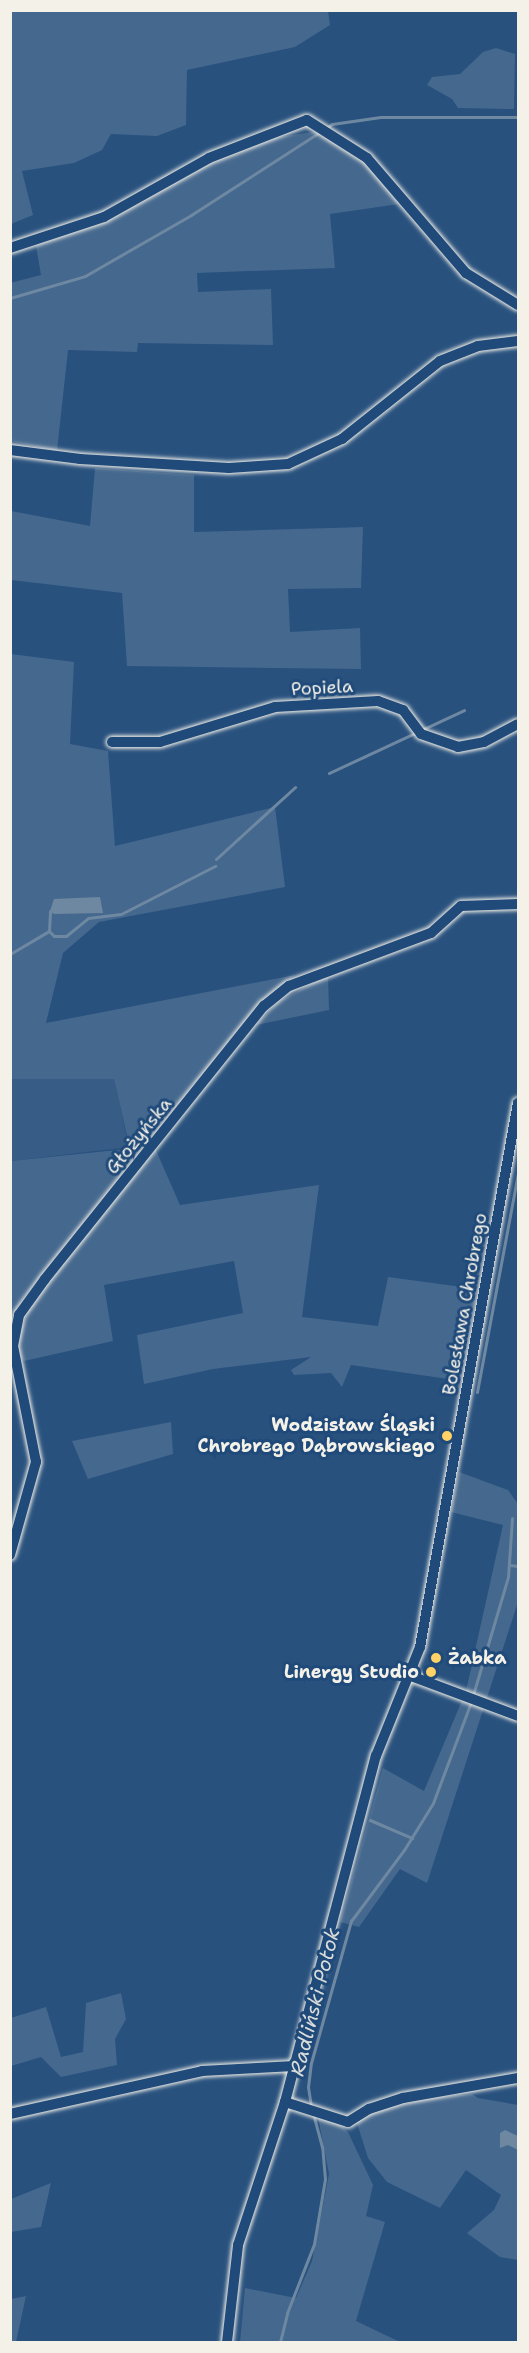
<!DOCTYPE html>
<meta charset="utf-8">
<style>
body{margin:0}
#map{position:relative;width:529px;height:2353px;overflow:hidden;background:#28517e;font-family:"Shantell Sans",sans-serif}
div>[style]{position:absolute}
[style*='--x']{left:calc(var(--x)*1px);top:calc(var(--y)*1px);width:calc(var(--w)*1px);rotate:calc(var(--a)*1deg)}
.built>*{inset:0;background:#375d86}
.green>*{inset:0;background:#45688e}
.water>*{inset:0;background:#6e88a2}
.stream>*{height:3px;margin:-1.5px;padding:0 1.5px;transform-origin:1.5px;border-radius:1.5px;background:#6e88a2}
.roads{filter:drop-shadow(0 0 2px #f4f1e8) drop-shadow(0 0 2px #f4f1e8)}
.minor>*{height:10px;margin:-5px;padding:0 5px;transform-origin:5px;border-radius:5px;background:#1f4a7a}
.dots>*{width:16px;height:16px;translate:-50% -50%;box-sizing:border-box;border:3px solid #1f4a7a;border-radius:50%}
span{translate:-50% -50%;white-space:nowrap;text-align:center;line-height:1.15;-webkit-text-stroke:6px #1f4a7a;paint-order:stroke}
.street-label{font-size:18px;color:#f4f1e8}
.poi-label{font-size:18px;color:#f4f1e8;font-weight:700}
.right{translate:-100% -50%;text-align:right}
.left{translate:0 -50%;text-align:left}
.water-label{font-size:20px;color:#d9dcda;font-style:italic}
.frame{position:absolute;inset:0;border:12px solid #f4f1e8;pointer-events:none}
</style>
<div id="map">
<div class="built">
<i style="clip-path:polygon(10px 1079px,114px 1079px,129px 1147px,11px 1161px)"></i>
</div>
<div class="green">
<i style="clip-path:polygon(328px 11px,330px 25px,295px 47px,187px 70px,186px 125px,157px 136px,111px 134px,102px 150px,74px 163px,22px 171px,33px 215px,11px 224px,11px 11px)"></i>
<i style="clip-path:polygon(496px 48px,515px 54px,514px 109px,458px 108px,452px 99px,427px 85px,432px 77px,460px 74px,483px 52px)"></i>
<i style="clip-path:polygon(316px 127px,377px 171px,375px 174px,399px 204px,330px 214px,335px 268px,197px 273px,198px 292px,271px 289px,273px 345px,138px 343px,137px 352px,68px 350px,57px 451px,11px 441px,10px 283px,41px 275px,36px 246px,75px 222px,119px 204px,170px 173px,234px 144px,313px 132px)"></i>
<i style="clip-path:polygon(95px 468px,194px 475px,194px 532px,363px 527px,361px 588px,288px 589px,290px 632px,360px 628px,361px 669px,127px 666px,122px 593px,11px 580px,11px 511px,90px 526px)"></i>
<i style="clip-path:polygon(11px 654px,74px 662px,70px 744px,108px 751px,115px 846px,275px 807px,285px 887px,99px 922px,63px 953px,46px 1023px,295px 975px,256px 1007px,155px 1135px,128px 1140px,114px 1079px,11px 1079px)"></i>
<i style="clip-path:polygon(328px 975px,329px 1010px,256px 1025px,278px 1002px)"></i>
<i style="clip-path:polygon(136px 1148px,143px 1152px,25px 1296px,12px 1315px,11px 1326px,11px 1161px)"></i>
<i style="clip-path:polygon(155px 1148px,180px 1205px,319px 1185px,302px 1317px,378px 1326px,388px 1277px,477px 1289px,462px 1381px,351px 1365px,342px 1387px,331px 1373px,294px 1375px,291px 1370px,311px 1357px,213px 1369px,144px 1384px,137px 1335px,243px 1313px,234px 1261px,104px 1285px,113px 1341px,24px 1361px,19px 1355px,18px 1339px,30px 1306px)"></i>
<i style="clip-path:polygon(171px 1422px,173px 1454px,88px 1479px,72px 1441px)"></i>
<i style="clip-path:polygon(459px 1472px,508px 1490px,518px 1504px,518px 1602px,427px 1883px,400px 1869px,359px 1927px,340px 1922px,383px 1768px,424px 1791px,466px 1691px,503px 1525px,451px 1512px)"></i>
<i style="clip-path:polygon(121px 1993px,126px 2019px,115px 2039px,117px 2065px,61px 2077px,41px 2057px,11px 2066px,11px 2018px,46px 2007px,61px 2057px,83px 2052px,86px 2003px)"></i>
<i style="clip-path:polygon(472px 2094px,478px 2098px,518px 2105px,518px 2260px,500px 2257px,467px 2233px,494px 2210px,501px 2195px,466px 2170px,440px 2208px,387px 2182px,368px 2158px,356px 2120px,375px 2111px,431px 2098px)"></i>
<i style="clip-path:polygon(318px 2117px,338px 2123px,348px 2132px,373px 2185px,366px 2216px,385px 2222px,356px 2321px,400px 2342px,240px 2342px,245px 2288px,296px 2298px,312px 2261px,329px 2174px)"></i>
<i style="clip-path:polygon(51px 2183px,41px 2227px,11px 2232px,11px 2199px)"></i>
<i style="clip-path:polygon(26px 2296px,16px 2342px,11px 2342px,11px 2299px)"></i>
</div>
<div class="water">
<i style="clip-path:polygon(100px 897px,103px 913px,54px 914px,50px 911px,54px 899px)"></i>
<i style="clip-path:polygon(505px 2130px,518px 2136px,518px 2150px,508px 2145px,500px 2148px,500px 2133px)"></i>
</div>
<div class="stream">
<i style="--x:10;--y:298;--w:78;--a:-16.3"></i>
<i style="--x:85;--y:276;--w:122;--a:-29.9"></i>
<i style="--x:191;--y:215;--w:168;--a:-32.8"></i>
<i style="--x:332;--y:124;--w:49;--a:-8.1"></i>
<i style="--x:381;--y:117;--w:137;--a:0"></i>
<i style="--x:329;--y:773;--w:149;--a:-25"></i>
<i style="--x:216;--y:859;--w:107;--a:-42.3"></i>
<i style="--x:49;--y:931;--w:20;--a:-87"></i>
<i style="--x:10;--y:954;--w:45;--a:-30.5"></i>
<i style="--x:49;--y:931;--w:7;--a:45"></i>
<i style="--x:54;--y:936;--w:12;--a:0"></i>
<i style="--x:66;--y:936;--w:28;--a:-39"></i>
<i style="--x:88;--y:918;--w:33;--a:-7"></i>
<i style="--x:121;--y:914;--w:106;--a:-27.1"></i>
<i style="--x:477;--y:1392;--w:223;--a:-79.4"></i>
<i style="--x:509;--y:1565;--w:9;--a:6"></i>
<i style="--x:473;--y:1695;--w:123;--a:-73.5"></i>
<i style="--x:508;--y:1577;--w:59;--a:-86.1"></i>
<i style="--x:370;--y:1820;--w:46;--a:23.2"></i>
<i style="--x:311;--y:2106;--w:19;--a:-99"></i>
<i style="--x:308;--y:2087;--w:24;--a:-83"></i>
<i style="--x:311;--y:2063;--w:148;--a:-74.3"></i>
<i style="--x:351;--y:1921;--w:89;--a:-53.3"></i>
<i style="--x:404;--y:1850;--w:55;--a:-58.3"></i>
<i style="--x:433;--y:1803;--w:108;--a:-69.4"></i>
<i style="--x:280;--y:2342;--w:30;--a:-76"></i>
<i style="--x:287;--y:2313;--w:74;--a:-68.6"></i>
<i style="--x:314;--y:2244;--w:66;--a:-80.4"></i>
<i style="--x:325;--y:2179;--w:32;--a:-95"></i>
<i style="--x:322;--y:2147;--w:35;--a:-105"></i>
</div>
<div class="roads">
<div class="minor">
<i style="--x:10;--y:248;--w:99;--a:-18.3"></i>
<i style="--x:104;--y:217;--w:120;--a:-29.3"></i>
<i style="--x:209;--y:158;--w:105;--a:-21.2"></i>
<i style="--x:307;--y:120;--w:71;--a:32.3"></i>
<i style="--x:367;--y:158;--w:152;--a:49.3"></i>
<i style="--x:466;--y:273;--w:61;--a:31.6"></i>
<i style="--x:10;--y:450;--w:71;--a:7.3"></i>
<i style="--x:80;--y:459;--w:149;--a:3.5"></i>
<i style="--x:229;--y:468;--w:59;--a:-3.9"></i>
<i style="--x:288;--y:464;--w:60;--a:-24.8"></i>
<i style="--x:342;--y:439;--w:125;--a:-38.5"></i>
<i style="--x:440;--y:361;--w:41;--a:-21.5"></i>
<i style="--x:478;--y:346;--w:40;--a:-7.1"></i>
<i style="--x:112;--y:742;--w:48;--a:0"></i>
<i style="--x:160;--y:742;--w:120;--a:-16.9"></i>
<i style="--x:275;--y:707;--w:103;--a:-3.3"></i>
<i style="--x:378;--y:701;--w:27;--a:20"></i>
<i style="--x:403;--y:710;--w:30;--a:53"></i>
<i style="--x:421;--y:734;--w:39;--a:19"></i>
<i style="--x:458;--y:747;--w:26;--a:-11"></i>
<i style="--x:484;--y:742;--w:38;--a:-28"></i>
<i style="--x:10;--y:1555;--w:97;--a:-74.4"></i>
<i style="--x:36;--y:1462;--w:118;--a:-101.2"></i>
<i style="--x:13;--y:1346;--w:32;--a:-79"></i>
<i style="--x:19;--y:1315;--w:44;--a:-54.2"></i>
<i style="--x:45;--y:1279;--w:350;--a:-51.3"></i>
<i style="--x:264;--y:1006;--w:32;--a:-39"></i>
<i style="--x:289;--y:986;--w:152;--a:-20.5"></i>
<i style="--x:431;--y:933;--w:40;--a:-42"></i>
<i style="--x:461;--y:906;--w:57;--a:-2"></i>
<i style="--x:411;--y:1676;--w:114;--a:20.5"></i>
<i style="--x:285;--y:2102;--w:66;--a:17.6"></i>
<i style="--x:348;--y:2122;--w:25;--a:-32"></i>
<i style="--x:369;--y:2109;--w:36;--a:-18"></i>
<i style="--x:403;--y:2098;--w:117;--a:-9.9"></i>
<i style="--x:10;--y:2114;--w:197;--a:-12.6"></i>
<i style="--x:202;--y:2071;--w:92;--a:-3.1"></i>
<i style="--x:227;--y:2342;--w:98;--a:-83.5"></i>
<i style="--x:238;--y:2245;--w:151;--a:-71.8"></i>
<i style="--x:285;--y:2102;--w:358;--a:-75.3"></i>
<i style="--x:376;--y:1756;--w:118;--a:-68"></i>
<i style="--x:420;--y:1647;--w:553;--a:-79.79"></i>
</div>
</div>
<div class="dots">
<i style="left:447px;top:1436px;background:#ffd166"></i>
<i style="left:436px;top:1658px;background:#ffd166"></i>
<i style="left:431px;top:1672px;background:#ffd166"></i>
</div>
<div class="street-label">
<span style="left:322px;top:688px;rotate:-3deg">Popiela</span>
<span style="left:139px;top:1136px;rotate:-51deg">Głożyńska</span>
<span style="left:465px;top:1304px;rotate:-80deg">Bolesława Chrobrego</span>
</div>
<div class="poi-label">
<span class="right" style="left:435px;top:1436px">Wodzisław Śląski<br>Chrobrego Dąbrowskiego</span>
<span class="left" style="left:448px;top:1658px">Żabka</span>
<span class="right" style="left:419px;top:1672px">Linergy Studio</span>
</div>
<div class="water-label">
<span style="left:315px;top:2002px;rotate:-76deg">Radliński Potok</span>
</div>
<div class="frame"></div>
</div>
